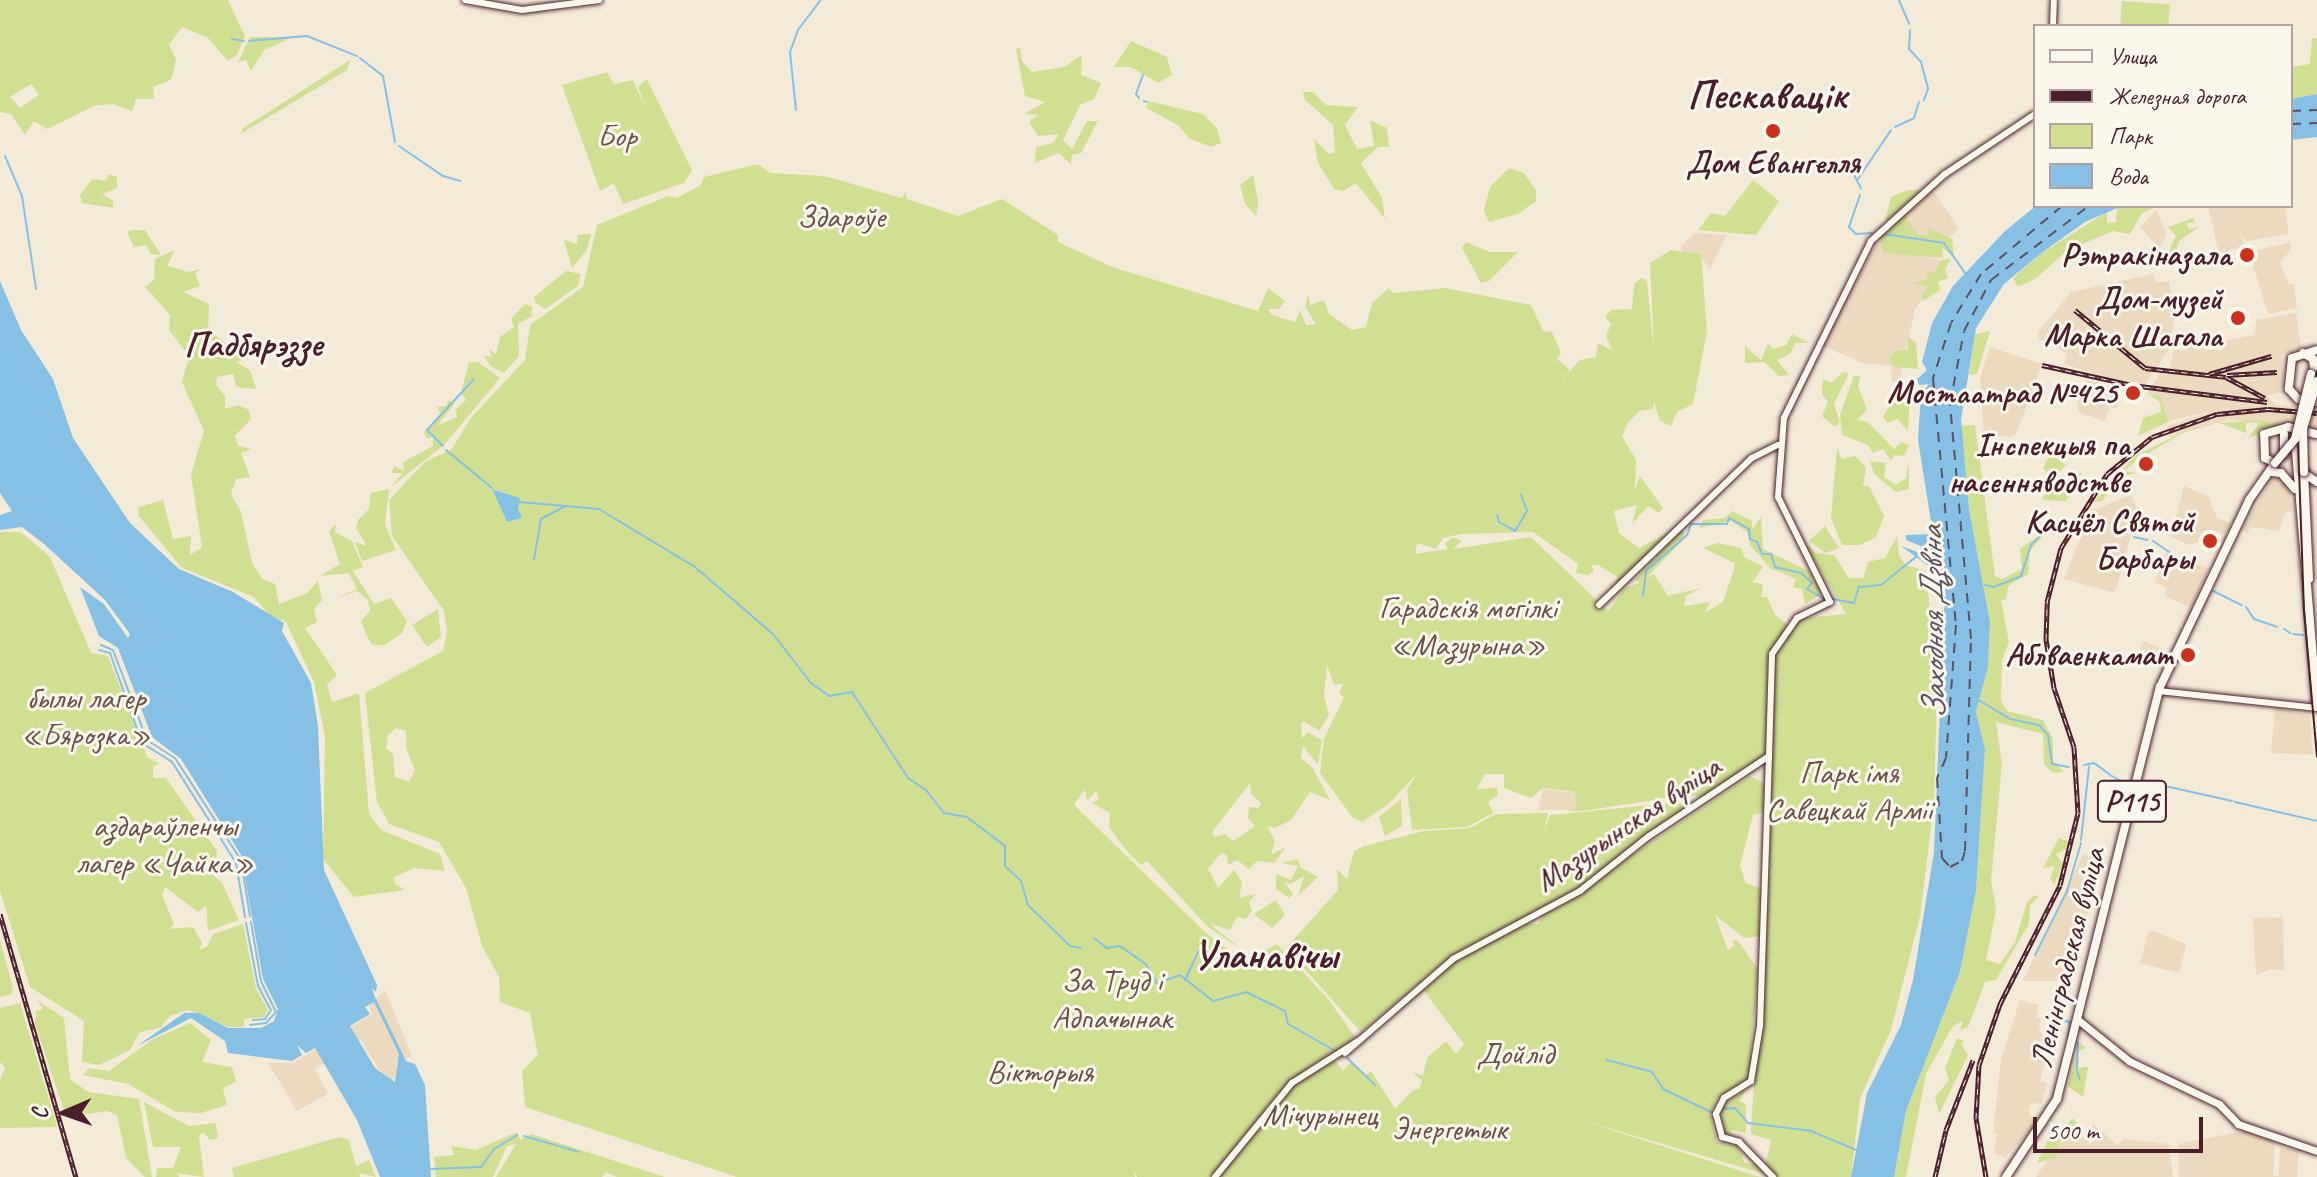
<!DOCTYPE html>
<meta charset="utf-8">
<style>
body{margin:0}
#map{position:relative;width:2317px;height:1177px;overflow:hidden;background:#f4ead8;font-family:Caveat,sans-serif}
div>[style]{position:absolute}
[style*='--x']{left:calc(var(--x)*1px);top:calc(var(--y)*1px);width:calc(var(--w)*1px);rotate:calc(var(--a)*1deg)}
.built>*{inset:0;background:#ebdac0;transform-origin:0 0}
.green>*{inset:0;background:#d1df93;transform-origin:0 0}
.water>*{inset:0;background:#86c1e5}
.stream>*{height:2px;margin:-1px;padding:0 1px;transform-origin:1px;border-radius:1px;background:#86c1e5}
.ferry>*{height:2px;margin-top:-1px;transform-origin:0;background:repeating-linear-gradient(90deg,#5c5063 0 10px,transparent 0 18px)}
.roads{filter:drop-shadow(0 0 2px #4a1f2b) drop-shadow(0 0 2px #4a1f2b)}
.tertiary>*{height:6px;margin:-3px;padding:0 3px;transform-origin:3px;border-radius:3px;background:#fbf7ec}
.secondary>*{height:7px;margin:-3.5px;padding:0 3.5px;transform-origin:3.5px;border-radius:3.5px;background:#fbf7ec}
.primary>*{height:8px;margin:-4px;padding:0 4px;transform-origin:4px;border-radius:4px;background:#fbf7ec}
.tram>*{height:2px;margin:-1px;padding:0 1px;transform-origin:1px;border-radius:1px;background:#4a1f2b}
.rail>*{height:5px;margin-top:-2.5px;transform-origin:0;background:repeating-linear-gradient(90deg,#fbf7ec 0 6px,#4a1f2b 0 12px);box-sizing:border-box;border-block:2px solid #4a1f2b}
.bridges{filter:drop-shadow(0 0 2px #4a1f2b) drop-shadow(0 0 2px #4a1f2b)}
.primary-bridge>*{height:8px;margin:-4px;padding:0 4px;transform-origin:4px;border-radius:4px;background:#fbf7ec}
.dots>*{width:22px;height:22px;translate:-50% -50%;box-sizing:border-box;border:4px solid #fbf7ec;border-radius:50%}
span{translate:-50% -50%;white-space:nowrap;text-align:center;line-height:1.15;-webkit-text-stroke:6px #fbf7ec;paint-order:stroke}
.shield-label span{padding:2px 6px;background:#fbf7ec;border:2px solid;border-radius:6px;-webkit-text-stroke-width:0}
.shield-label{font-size:30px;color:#4a1f2b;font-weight:700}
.park-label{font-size:32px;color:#6c4f45}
.poi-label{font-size:32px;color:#4a1f2b;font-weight:700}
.right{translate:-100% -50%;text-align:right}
.street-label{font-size:32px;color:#4a1f2b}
.water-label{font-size:34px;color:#5c5063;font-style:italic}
.quarter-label{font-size:36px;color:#4a1f2b;font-weight:700}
.district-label{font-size:40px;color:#4a1f2b;font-weight:700}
.legend{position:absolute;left:2033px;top:24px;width:260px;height:184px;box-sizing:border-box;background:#fbf7ec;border:2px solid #b4a19f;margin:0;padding:10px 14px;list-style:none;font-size:24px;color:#4a1f2b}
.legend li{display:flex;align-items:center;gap:16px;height:40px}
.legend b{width:40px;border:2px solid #b4a19f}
.north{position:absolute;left:24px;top:1073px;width:80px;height:80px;-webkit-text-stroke:6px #fbf7ec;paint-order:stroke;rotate:268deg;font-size:22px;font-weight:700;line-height:32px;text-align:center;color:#4a1f2b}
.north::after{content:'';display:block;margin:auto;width:28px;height:36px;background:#4a1f2b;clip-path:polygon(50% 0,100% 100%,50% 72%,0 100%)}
.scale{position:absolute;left:2033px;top:1117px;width:170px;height:36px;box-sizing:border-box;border:4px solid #4a1f2b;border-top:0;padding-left:10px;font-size:24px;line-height:28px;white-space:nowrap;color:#4a1f2b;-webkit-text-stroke:6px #fbf7ec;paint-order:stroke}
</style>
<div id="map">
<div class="built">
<i style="clip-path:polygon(1932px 189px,1959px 229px,1949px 238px,1915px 236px,1890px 227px)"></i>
<i style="clip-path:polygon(2208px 206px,2285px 206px,2289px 234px,2246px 241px,2240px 234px,2245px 247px,2219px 253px)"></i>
<i style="clip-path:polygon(2156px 210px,2167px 235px,2159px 248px,2140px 227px)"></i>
<i style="clip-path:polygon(1694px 233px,1727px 235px,1710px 269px,1698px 253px,1682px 253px,1681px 246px)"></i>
<i style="clip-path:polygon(1878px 241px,1944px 261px,1944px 271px,1915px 309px,1899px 382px,1892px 382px,1891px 366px,1862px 363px,1822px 345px)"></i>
<i style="clip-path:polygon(2290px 242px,2290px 251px,2280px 262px,2288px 284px,2294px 284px,2297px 308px,2268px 314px,2249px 252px)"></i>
<i style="clip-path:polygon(2153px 274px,2156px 283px,2169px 281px,2175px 314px,2169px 350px,2145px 384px,2117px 381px,2064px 364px,2067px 353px,2039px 339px,2038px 332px,2071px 292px)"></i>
<i style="clip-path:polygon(2296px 313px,2301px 348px,2281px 355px,2285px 392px,2267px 395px,2276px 405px,2317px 406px,2317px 430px,2229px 420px,2169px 437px,2167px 426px,2212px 411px,2168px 421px,2161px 397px,2147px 393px,2162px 370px,2169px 371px,2174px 349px,2187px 351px,2187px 345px,2206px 340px,2209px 350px,2223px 350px,2222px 341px,2255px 335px,2256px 320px)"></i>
<i style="clip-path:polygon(1990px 347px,2042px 364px,2016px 434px,2009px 437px,1984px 434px,1980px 377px)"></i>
<i style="clip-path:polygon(2086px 380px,2120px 389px,2117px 409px,2110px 407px,2105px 421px,2080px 413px,2077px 406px)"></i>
<i style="clip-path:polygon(2274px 476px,2289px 488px,2292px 511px,2285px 512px,2279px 531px,2250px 527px,2247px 534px,2243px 530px,2246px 523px)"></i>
<i style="clip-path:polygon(2184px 486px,2208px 496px,2217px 518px,2231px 523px,2225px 534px,2207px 531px,2202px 541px,2189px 545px,2171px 537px)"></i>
<i style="clip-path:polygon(2131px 495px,2138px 510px,2115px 593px,2064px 579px,2091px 511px)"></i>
<i style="clip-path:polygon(2167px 551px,2209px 569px,2191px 608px,2165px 596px,2167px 588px,2155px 582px)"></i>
<i style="left:2144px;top:641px;width:29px;height:18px;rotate:25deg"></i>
<i style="clip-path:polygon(2275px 708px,2310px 715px,2313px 755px,2271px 753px)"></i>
<i style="clip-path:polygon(1543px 789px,1575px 793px,1576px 810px,1538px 810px)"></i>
<i style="clip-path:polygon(2083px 854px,2103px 860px,2068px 981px,2023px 981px)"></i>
<i style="clip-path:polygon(2283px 917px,2284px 971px,2272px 969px,2256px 975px,2253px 918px)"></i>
<i style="clip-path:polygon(2154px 931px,2186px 944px,2179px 973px,2140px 963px,2148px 932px)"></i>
<i style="clip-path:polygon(385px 990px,412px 1056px,396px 1063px,398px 1076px,390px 1080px,378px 1068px,361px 1040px,315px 1069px,328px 1094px,297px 1111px,268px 1063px,293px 1063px,372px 1014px,369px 1005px)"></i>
<i style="clip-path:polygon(2020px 1000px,2039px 1005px,2036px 1018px,2041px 1019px,2039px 1030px,2049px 1045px,2040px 1081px,2048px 1083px,2041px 1104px,2031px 1103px,2029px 1114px,2038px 1121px,2005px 1158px,1994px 1153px,1997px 1134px,1993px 1133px,2001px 1059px)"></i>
<i style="clip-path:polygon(2072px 1124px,2084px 1139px,2093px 1124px,2117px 1145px,2123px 1139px,2169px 1144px,2173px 1177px,2036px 1177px)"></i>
<i style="clip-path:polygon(2248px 1130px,2275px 1140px,2273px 1176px,2278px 1176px,2281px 1148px,2299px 1150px,2297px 1177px,2179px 1177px,2178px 1144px)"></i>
</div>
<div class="green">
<i style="clip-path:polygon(evenodd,0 0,228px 0,245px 36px,237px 55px,228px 61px,208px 38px,182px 27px,169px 45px,176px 59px,173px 73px,170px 80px,153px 87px,154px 99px,136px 99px,132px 111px,112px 104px,94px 106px,47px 129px,34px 121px,25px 135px,11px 114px,0 112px,0 0,31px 84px,39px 95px,20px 108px,10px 97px,31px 84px)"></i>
<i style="left:2122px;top:1px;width:48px;height:25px;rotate:4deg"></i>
<i style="clip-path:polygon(250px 37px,285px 37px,287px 40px,264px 50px,251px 71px,246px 60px,238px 62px)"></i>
<i style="clip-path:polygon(2312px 38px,2317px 38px,2317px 94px,2291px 99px,2291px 67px,2310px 64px)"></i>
<i style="clip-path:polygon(1131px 41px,1167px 57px,1172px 75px,1158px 83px,1131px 67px,1114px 67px)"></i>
<i style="clip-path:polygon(1020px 48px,1022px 61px,1032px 72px,1064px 67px,1082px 55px,1081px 75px,1101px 83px,1094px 99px,1080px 105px,1063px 140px,1072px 149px,1087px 121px,1098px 121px,1081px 153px,1072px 155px,1071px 164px,1058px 153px,1035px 163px,1036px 147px,1053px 143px,1059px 134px,1038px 136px,1029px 122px,1038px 115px,1024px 114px,1045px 102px,1025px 96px,1016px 49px)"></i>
<i style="clip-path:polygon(350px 60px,347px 70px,242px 133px,242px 129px)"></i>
<i style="clip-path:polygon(607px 72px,614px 84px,633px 80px,647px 111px,638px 87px,647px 79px,692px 170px,684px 183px,623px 204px,614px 183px,600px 191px,562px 85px)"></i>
<i style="clip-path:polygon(1303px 92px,1313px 92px,1326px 105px,1358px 107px,1345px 125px,1357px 149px,1374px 146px,1370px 120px,1387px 128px,1389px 147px,1378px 147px,1361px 163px,1382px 198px,1385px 219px,1356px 183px,1343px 191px,1334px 189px,1318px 163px,1314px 139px,1329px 154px,1335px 152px,1333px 125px,1305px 100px)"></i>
<i style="clip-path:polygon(1148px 101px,1203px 114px,1217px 128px,1221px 143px,1211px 147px,1189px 138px,1178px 125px,1146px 108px)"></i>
<i style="clip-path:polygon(evenodd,758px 164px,770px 173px,824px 176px,902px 198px,905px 192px,907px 199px,958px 216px,1002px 199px,1058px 235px,1058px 242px,1112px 267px,1258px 311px,1268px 288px,1285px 301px,1279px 309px,1268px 309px,1272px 315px,1295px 322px,1300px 310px,1306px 325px,1316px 324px,1305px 307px,1308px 294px,1310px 305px,1324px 300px,1329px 314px,1352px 330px,1366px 327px,1372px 303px,1389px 288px,1393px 293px,1445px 288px,1531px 305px,1543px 331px,1552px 332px,1561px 353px,1557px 359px,1570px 370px,1562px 380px,1580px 360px,1596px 357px,1598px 343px,1612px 350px,1606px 336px,1611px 324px,1605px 317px,1611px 310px,1632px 309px,1634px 284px,1641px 278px,1647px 281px,1654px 351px,1650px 263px,1671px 250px,1701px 254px,1707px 331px,1693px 404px,1677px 412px,1671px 426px,1660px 421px,1654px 402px,1653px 409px,1639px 411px,1628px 423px,1622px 436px,1636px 460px,1635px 489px,1640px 476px,1663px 508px,1659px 513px,1648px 506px,1632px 524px,1637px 505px,1614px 511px,1619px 533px,1639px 548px,1681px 526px,1612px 587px,1618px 577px,1598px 565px,1591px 565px,1594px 571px,1588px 575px,1576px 573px,1578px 564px,1533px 532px,1461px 534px,1443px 538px,1436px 549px,1417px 543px,1415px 554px,1447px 549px,1445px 543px,1453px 537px,1462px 541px,1453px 549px,1531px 537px,1608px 611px,1624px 589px,1640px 582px,1635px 580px,1682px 528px,1685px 538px,1647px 577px,1654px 574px,1668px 596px,1701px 588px,1686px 596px,1684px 606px,1710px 602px,1705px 613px,1723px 602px,1734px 569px,1734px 563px,1703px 548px,1718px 543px,1741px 548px,1745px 558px,1763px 566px,1753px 582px,1763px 584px,1761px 597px,1767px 597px,1775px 615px,1788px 625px,1771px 653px,1768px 750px,1761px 761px,1704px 797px,1685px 795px,1583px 811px,1566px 811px,1576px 809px,1575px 792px,1543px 788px,1531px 798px,1504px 788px,1504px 774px,1485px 774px,1477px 789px,1497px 788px,1498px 795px,1488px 802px,1493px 813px,1467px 827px,1412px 830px,1407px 790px,1417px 774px,1387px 805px,1362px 822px,1353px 818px,1320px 773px,1324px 739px,1344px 697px,1339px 694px,1343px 684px,1352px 683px,1334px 685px,1327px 665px,1324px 696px,1329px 715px,1319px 731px,1304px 721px,1301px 724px,1302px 738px,1308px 732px,1322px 740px,1318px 765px,1303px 746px,1301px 758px,1312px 767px,1330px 800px,1310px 792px,1291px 820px,1275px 828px,1267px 826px,1275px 841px,1271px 855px,1286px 847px,1274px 863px,1257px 861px,1249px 869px,1237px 860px,1228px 865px,1227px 855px,1221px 853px,1208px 869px,1218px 888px,1234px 870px,1242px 882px,1239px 898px,1256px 894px,1249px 902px,1252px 911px,1246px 919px,1237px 917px,1230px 930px,1210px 924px,1242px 950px,1208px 927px,1147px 861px,1141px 865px,1125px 849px,1109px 827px,1110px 813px,1092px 803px,1099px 799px,1096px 791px,1087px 801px,1085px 789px,1074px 805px,1206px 933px,1245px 962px,1277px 944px,1328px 999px,1355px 1037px,1343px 1051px,1316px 1062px,1293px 1083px,1319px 1065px,1335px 1061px,1343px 1071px,1352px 1061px,1366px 1075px,1371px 1071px,1395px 1109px,1413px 1090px,1419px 1089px,1422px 1081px,1413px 1072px,1423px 1076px,1427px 1058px,1446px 1041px,1456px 1054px,1464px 1044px,1424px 991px,1393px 1016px,1444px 967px,1524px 923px,1538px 924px,1543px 915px,1750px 776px,1767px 785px,1766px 811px,1753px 815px,1740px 866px,1746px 883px,1763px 889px,1762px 936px,1744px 938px,1715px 915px,1728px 950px,1734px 946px,1732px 940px,1738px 941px,1758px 969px,1749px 1075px,1747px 1083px,1717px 1099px,1710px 1114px,1717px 1142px,1737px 1145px,1745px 1163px,1760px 1165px,1765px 1174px,1574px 1118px,1760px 1177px,1137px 1177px,1133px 1169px,1135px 1177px,737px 1177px,525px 1107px,522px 1071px,538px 1055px,530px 1013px,500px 1002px,499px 977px,482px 946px,466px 888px,439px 842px,389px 824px,377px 802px,365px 693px,443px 651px,447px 632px,444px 611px,392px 536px,389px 500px,426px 461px,451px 450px,471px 418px,525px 360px,530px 325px,583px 287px,597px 225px,668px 196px,676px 198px,700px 186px,704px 177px,758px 164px,492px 489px,520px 498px,517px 509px,522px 518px,507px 522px,492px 489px,758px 164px,396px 728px,406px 731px,406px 748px,415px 770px,409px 782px,395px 777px,393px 754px,386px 748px,388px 735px,396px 728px,758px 164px,1250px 783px,1251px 794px,1261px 803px,1258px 808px,1249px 807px,1248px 818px,1255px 826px,1233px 841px,1225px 834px,1215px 837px,1212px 832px,1250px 783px)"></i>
<i style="clip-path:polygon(1509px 168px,1524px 173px,1536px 190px,1536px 201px,1518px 214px,1489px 222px,1484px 211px,1490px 187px)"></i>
<i style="clip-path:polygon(109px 174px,117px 177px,117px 188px,102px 194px,113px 201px,113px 208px,82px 203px,80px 195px,92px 179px,106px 181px)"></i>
<i style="clip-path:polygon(1253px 175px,1258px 202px,1256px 216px,1245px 204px,1240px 185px)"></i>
<i style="clip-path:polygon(1753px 180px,1779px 201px,1756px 235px,1698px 230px,1711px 213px,1725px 216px)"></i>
<i style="clip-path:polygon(1908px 190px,1923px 190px,1885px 222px,1891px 197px)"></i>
<i style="clip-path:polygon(2122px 206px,2158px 206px,2142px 213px,2130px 234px,2113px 231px,2068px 250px,2035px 279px,2018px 287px,2013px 278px,2040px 254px,2107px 212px,2107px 223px,2116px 222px,2117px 208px)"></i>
<i style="clip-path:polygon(1908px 211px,1906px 219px,1919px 235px,1929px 236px,1927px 227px,1952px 239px,1954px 257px,1942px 248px,1943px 258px,1883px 253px,1880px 235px)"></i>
<i style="clip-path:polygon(2193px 218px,2195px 223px,2186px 223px,2189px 229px,2199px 227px,2179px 241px,2175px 253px,2167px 255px,2176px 236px,2168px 227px)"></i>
<i style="clip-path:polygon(132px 230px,145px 230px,161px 255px,151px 254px,146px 245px,134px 247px,127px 232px)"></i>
<i style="clip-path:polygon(591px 234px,587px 250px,572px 268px,564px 240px,577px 244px,578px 235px)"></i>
<i style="clip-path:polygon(1466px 242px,1490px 252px,1518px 252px,1489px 281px,1481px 283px,1462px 248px)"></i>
<i style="clip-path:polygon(175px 250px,167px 266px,189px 272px,201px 269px,195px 273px,200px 286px,183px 292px,209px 304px,208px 330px,227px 344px,231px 353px,253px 347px,252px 357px,236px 362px,250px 370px,256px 389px,236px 387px,233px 374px,217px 377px,216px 385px,225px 396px,225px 409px,238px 405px,249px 410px,251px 419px,235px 436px,238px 446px,251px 449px,241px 453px,250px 477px,236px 479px,231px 494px,241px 512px,252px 562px,262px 579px,275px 584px,279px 604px,307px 593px,318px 581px,322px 600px,314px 609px,317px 622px,305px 628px,337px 675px,327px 685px,332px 702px,359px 693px,369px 814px,381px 830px,440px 854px,445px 871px,414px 868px,394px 877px,395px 884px,405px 890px,354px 897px,323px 859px,325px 736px,314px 682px,286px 622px,270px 616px,254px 597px,182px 568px,138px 515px,139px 507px,163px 500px,173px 539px,191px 536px,190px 555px,202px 548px,191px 474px,204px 431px,182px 382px,189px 356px,169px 330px,170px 315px,145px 287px,154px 280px,155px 259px)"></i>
<i style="clip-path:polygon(1951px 259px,1945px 269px,1948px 278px,1938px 282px,1940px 290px,1923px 301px,1922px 295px,1929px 287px,1913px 283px,1928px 279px,1926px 270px,1934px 274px,1941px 260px)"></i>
<i style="clip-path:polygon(566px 271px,581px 274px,578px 286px,545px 309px,535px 302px,534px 297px)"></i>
<i style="clip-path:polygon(525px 304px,533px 307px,531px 315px,536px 314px,518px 324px,519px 356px,504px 373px,490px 366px,484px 355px,492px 358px,489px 349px,496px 354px,500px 337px,514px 327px,511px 319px)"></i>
<i style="clip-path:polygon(1990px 331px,1977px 374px,1969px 375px,1975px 334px)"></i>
<i style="clip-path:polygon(1792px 334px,1809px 343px,1796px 343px,1790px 354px,1777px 360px,1789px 375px,1779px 376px,1764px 362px,1745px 363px,1745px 346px,1761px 360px,1768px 343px,1773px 349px,1786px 345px)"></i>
<i style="clip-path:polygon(1908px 337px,1916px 342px,1918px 369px,1895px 367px,1889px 360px,1894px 351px,1908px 350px)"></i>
<i style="clip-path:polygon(469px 362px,478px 362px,500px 378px,444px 445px,391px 487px,403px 473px,392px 473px,394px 466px,404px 471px,403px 462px,433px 446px,433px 437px,427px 439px,424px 432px,440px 414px,437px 407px,446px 406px,449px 400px,455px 403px,438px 425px,457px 417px,456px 409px,466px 400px,461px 393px)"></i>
<i style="clip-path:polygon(1843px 372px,1849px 373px,1834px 404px,1840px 422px,1835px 427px,1822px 416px,1828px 402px,1822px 394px,1823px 379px,1831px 383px)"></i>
<i style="clip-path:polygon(1854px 376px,1860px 376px,1858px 386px,1867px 410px,1857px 420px,1868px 422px,1894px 449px,1901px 442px,1909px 445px,1904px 456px,1894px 455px,1891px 461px,1883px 449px,1873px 453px,1868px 445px,1842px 435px,1840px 414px)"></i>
<i style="clip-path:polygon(1906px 384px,1910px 397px,1908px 432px,1898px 419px,1887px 423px,1883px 417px,1891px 403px,1888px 394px)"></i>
<i style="clip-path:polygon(2147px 393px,2161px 397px,2168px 421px,2181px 416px,2138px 436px,2143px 418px,2161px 412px,2160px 402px)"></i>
<i style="clip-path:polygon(2261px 420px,2284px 426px,2248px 438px,2260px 422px,2246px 423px,2246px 433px,2219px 423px)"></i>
<i style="clip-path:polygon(1975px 425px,1995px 576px,2002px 579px,2022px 569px,2020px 549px,2054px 525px,2030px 550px,2028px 574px,2008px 586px,2006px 599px,2001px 600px,2009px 642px,2002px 660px,2001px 701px,2007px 711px,2043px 720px,2053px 739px,2053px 761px,2064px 772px,2053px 773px,2044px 764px,2043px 734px,1996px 722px,2002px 764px,1991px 881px,1996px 910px,1986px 960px,2000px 964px,2015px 942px,2027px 902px,2034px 895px,2039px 897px,2030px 905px,2029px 924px,1996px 980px,1985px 982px,1968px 1027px,1960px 1030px,1963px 1021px,1953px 1026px,1926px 1074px,1906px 1177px,1894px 1177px,1906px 1111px,1960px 972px,1976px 891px,1985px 749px,1976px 712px,1988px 667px,1990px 622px,1969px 509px,1961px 426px)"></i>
<i style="clip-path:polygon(2195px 426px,2150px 452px,2154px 465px,2147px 454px,2123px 471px,2137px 473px,2119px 477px,2102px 501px,2094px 502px,2135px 456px)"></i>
<i style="clip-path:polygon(1837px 448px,1842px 459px,1855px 456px,1866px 467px,1863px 486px,1869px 486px,1884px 516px,1876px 537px,1860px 545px,1842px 545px,1831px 518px)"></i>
<i style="clip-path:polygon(2050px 454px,2066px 465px,2059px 472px,2056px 494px,2067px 488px,2069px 473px,2082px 473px,2066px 501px,2042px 500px,2052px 477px,2043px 468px)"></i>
<i style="clip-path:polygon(1909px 460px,1909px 489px,1896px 492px,1874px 474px,1870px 461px,1886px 463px,1884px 477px,1896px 485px,1906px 478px)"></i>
<i style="clip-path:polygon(389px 489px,385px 525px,396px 550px,362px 561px,355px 542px,367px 546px,356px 528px,358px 520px,369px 509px,371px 493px)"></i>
<i style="clip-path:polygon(1732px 511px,1751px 520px,1753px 529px,1761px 517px,1763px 549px,1811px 572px,1822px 594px,1805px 604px,1802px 589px,1793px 587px,1796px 579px,1770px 568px,1750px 545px,1747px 532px,1731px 521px,1699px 528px,1703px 520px,1725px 518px)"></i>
<i style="clip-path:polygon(336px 524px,335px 532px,352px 541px,363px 567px,353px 571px,374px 604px,391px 598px,407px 621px,402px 633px,385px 645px,372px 645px,366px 634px,361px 621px,370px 611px,368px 600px,357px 591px,334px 599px,357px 589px,349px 573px,320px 576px,340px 564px,329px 531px)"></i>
<i style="clip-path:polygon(1825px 526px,1839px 548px,1826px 553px,1809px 541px)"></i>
<i style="clip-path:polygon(0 532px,21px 532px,50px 557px,91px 653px,108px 656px,147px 757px,159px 763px,153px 767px,153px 778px,166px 778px,217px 851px,216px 864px,205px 865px,205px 868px,222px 883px,239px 920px,208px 931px,206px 906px,198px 912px,165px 887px,162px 895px,174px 924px,170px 929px,193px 927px,202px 943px,199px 950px,207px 947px,213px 934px,243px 924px,256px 989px,268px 1010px,264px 1017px,244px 1019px,244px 1027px,228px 1027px,188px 1010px,170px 1016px,160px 1028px,140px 1032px,130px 1050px,99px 1065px,82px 1062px,84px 1021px,30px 987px,0 891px)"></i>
<i style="clip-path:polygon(1897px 536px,1899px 556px,1906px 565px,1926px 571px,1933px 644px,1938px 647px,1934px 804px,1920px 916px,1891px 1030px,1860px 1098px,1851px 1177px,1775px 1177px,1766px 1164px,1771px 1140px,1751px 1134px,1751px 1126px,1770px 858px,1773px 659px,1782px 638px,1803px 618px,1846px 614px,1804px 542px,1816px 553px,1834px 555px,1849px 578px,1863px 578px,1868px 562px,1885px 558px)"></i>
<i style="clip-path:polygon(438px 609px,441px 637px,427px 647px,412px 625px)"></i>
<i style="clip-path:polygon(1401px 799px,1402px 826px,1385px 836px,1379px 817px)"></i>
<i style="clip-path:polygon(1673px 803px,1694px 805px,1561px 901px,1443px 963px,1361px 1032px,1286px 948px,1338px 890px,1337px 869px,1347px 879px,1354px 851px,1364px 846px,1424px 831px,1470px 828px,1496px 814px,1548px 813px,1544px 833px,1550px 815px)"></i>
<i style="clip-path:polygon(2059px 838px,2068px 841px,2068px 848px,2056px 854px,2063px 864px,2054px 885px,2050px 878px,2055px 866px,2043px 868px)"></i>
<i style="clip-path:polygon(1298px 859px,1301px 868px,1318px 877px,1298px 896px,1304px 876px,1291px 884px,1284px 882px,1293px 894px,1289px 898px,1276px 889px,1276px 874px,1291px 880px,1298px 866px,1281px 863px)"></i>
<i style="clip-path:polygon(1276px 900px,1285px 915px,1272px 928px,1254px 914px)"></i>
<i style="clip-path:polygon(0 940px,13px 988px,11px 995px,0 997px)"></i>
<i style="clip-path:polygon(37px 1000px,64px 1018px,70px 1079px,88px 1092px,139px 1099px,152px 1177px,145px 1177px,126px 1158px,117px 1115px,107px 1111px,76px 1116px,64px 1111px,35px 1024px,36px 1011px,43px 1009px)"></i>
<i style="clip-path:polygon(20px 1003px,57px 1126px,54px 1127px,0 1128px,0 1080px,5px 1068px,0 1062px,0 1008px)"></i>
<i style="clip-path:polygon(190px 1023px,211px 1040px,202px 1062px,232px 1067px,236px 1082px,223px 1088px,227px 1105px,201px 1113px,176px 1112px,128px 1084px,83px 1075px,89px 1068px,109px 1071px,153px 1039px)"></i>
<i style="clip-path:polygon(1957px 1038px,1964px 1041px,1961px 1044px,1968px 1055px,1939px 1114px,1935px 1097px,1949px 1080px,1945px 1069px)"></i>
<i style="clip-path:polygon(2080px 1043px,2086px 1048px,2078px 1051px,2077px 1068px,2088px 1067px,2083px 1097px,2068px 1086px)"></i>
<i style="clip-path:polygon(1746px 1090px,1739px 1101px,1746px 1104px,1746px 1133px,1731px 1130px,1732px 1138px,1723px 1136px,1721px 1105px)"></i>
<i style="clip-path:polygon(144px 1102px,189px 1126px,216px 1123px,218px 1138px,210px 1140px,203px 1132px,199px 1136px,204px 1177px,177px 1173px,179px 1177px,156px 1177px,157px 1168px,173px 1168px,181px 1147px,153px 1147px)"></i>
<i style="clip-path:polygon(2072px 1118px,2078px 1124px,2059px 1143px,2056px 1157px,2037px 1163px,2056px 1123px,2061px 1135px)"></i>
<i style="clip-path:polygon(517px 1132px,520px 1140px,531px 1134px,665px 1177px,617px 1177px,606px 1172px,602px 1177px,496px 1177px,516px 1144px,507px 1146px,493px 1177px,436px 1177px,434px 1157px,454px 1155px,451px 1146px,476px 1150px)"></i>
<i style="clip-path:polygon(340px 1137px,349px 1140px,356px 1166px,369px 1160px,376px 1177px,359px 1173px,360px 1177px,234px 1177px,232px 1168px)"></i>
</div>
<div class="water">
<i style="clip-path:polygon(2317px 94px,2317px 137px,2291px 140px,2291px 99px)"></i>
<i style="clip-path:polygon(2036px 206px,2122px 206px,2085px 222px,2040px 254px,2004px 284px,1976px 328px,1961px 420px,1969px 509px,1990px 622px,1988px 667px,1976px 712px,1985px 749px,1976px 891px,1960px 972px,1906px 1111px,1894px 1177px,1851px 1177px,1867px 1093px,1901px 1025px,1913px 980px,1934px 852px,1945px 589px,1938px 573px,1901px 546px,1920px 553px,1921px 546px,1906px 540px,1906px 535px,1933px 534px,1918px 440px,1921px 394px,1929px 384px,1919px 385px,1917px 379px,1927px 370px,1922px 362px,1932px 323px,1953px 286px,2005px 231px)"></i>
<i style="clip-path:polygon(evenodd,0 281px,21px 330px,53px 379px,73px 438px,130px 523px,179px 569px,233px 592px,284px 623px,282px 631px,311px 683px,318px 726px,324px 870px,377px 985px,376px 992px,372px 988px,375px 997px,406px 1061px,415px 1064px,425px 1085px,431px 1177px,380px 1177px,357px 1120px,315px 1048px,306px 1053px,297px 1045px,302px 1055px,292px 1061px,228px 1053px,225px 1041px,191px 1018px,137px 1046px,184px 1013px,199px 1013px,228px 1028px,261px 1028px,274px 1021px,278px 1009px,263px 979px,241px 855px,181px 759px,152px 737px,118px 648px,99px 636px,80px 587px,104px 604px,128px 638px,130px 634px,105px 600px,43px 543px,22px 527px,0 530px,0 515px,12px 511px,0 493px,0 281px,374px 1002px,399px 1054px,395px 1082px,375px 1068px,350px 1026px,370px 1014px,365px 1007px,374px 1002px)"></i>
<i style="clip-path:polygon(492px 489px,520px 498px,518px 509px,522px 518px,507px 522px)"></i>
</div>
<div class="stream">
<i style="--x:1899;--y:0;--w:26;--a:67"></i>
<i style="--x:1910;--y:30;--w:19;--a:93"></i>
<i style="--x:1909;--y:49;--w:18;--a:47"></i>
<i style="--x:1921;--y:62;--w:28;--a:75"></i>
<i style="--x:1928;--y:89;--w:12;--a:110"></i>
<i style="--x:232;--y:39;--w:12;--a:9"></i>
<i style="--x:249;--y:41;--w:58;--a:-4.9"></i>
<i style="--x:307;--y:36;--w:54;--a:21.8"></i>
<i style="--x:360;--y:58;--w:29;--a:38"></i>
<i style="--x:383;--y:76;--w:67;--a:79.7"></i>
<i style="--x:1139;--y:98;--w:5;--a:-127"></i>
<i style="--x:1136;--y:94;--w:20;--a:-70"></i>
<i style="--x:1144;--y:101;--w:3;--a:18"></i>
<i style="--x:796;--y:110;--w:58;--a:-95.9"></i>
<i style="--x:790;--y:52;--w:23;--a:-70"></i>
<i style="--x:798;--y:30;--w:38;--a:-53"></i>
<i style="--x:1895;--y:127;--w:21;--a:-25"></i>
<i style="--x:1914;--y:118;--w:17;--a:-73"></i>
<i style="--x:399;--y:146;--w:53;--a:34.3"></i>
<i style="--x:443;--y:176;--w:18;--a:16"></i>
<i style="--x:5;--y:156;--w:43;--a:67"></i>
<i style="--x:22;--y:196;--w:94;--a:81.4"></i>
<i style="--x:1835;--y:163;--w:6;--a:39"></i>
<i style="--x:1842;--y:170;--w:13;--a:23"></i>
<i style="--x:1854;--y:175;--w:15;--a:62"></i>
<i style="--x:1858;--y:179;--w:59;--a:-56"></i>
<i style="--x:1860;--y:195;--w:34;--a:109"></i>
<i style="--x:1849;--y:227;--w:10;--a:45"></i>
<i style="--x:1856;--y:234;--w:16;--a:-4"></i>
<i style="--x:1884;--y:234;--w:61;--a:8.5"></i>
<i style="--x:1944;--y:243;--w:38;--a:55"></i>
<i style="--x:443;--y:446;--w:23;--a:-135"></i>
<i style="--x:427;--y:430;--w:69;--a:-47.3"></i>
<i style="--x:446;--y:450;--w:60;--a:39.6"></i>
<i style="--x:1521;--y:495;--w:17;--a:69"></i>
<i style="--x:519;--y:502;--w:80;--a:5"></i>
<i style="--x:599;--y:509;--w:112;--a:31.1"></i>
<i style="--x:695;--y:567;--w:103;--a:40.7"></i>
<i style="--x:773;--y:634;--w:62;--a:52.2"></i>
<i style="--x:811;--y:683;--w:22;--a:36"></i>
<i style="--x:829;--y:696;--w:23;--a:-10"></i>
<i style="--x:852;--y:692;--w:103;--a:56.9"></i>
<i style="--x:908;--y:778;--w:22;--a:34"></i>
<i style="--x:926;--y:790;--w:29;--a:52"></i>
<i style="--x:944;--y:813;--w:23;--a:10"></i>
<i style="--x:967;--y:817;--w:48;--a:37.3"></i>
<i style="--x:1005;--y:846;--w:20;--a:90"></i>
<i style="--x:1005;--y:866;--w:22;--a:43"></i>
<i style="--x:1021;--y:881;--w:25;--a:74"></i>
<i style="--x:1028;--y:905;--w:59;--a:44.3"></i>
<i style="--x:1070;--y:946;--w:11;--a:10"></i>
<i style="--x:1497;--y:515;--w:7;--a:74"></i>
<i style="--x:1499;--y:522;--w:18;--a:29"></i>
<i style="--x:1515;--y:531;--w:21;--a:-59"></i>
<i style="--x:2077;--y:529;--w:2;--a:27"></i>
<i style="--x:2134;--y:537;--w:14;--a:12"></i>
<i style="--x:2153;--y:541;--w:25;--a:34"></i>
<i style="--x:534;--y:559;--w:41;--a:-80.1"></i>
<i style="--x:541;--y:519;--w:26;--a:-28"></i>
<i style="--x:1985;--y:585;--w:9;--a:13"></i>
<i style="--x:1994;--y:587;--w:29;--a:-22"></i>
<i style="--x:2021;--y:576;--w:33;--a:-72"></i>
<i style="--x:2031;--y:545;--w:35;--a:-44"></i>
<i style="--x:2056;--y:521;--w:7;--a:8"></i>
<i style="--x:2213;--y:591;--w:32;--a:26"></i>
<i style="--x:1643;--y:596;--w:25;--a:-83"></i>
<i style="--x:1646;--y:571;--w:55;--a:-41.3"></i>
<i style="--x:1687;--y:535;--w:12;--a:-70"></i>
<i style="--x:1691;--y:524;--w:36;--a:0"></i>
<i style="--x:1727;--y:524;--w:6;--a:-72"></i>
<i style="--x:1729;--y:518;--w:23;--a:29"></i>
<i style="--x:1749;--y:529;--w:10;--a:84"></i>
<i style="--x:1750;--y:539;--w:8;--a:23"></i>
<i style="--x:1757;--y:542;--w:13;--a:67"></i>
<i style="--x:1762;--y:554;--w:9;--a:0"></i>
<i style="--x:1771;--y:554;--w:14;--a:73"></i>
<i style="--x:1775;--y:567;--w:27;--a:13"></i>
<i style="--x:1801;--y:573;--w:15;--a:42"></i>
<i style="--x:1812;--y:583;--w:8;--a:130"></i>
<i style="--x:1807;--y:589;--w:20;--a:30"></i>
<i style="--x:1833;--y:599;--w:21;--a:11"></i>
<i style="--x:1854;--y:603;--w:17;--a:-73"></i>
<i style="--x:1859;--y:587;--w:22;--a:-5"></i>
<i style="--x:1881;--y:585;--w:46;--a:-38.9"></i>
<i style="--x:2246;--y:607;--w:14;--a:56"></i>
<i style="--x:2254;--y:619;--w:24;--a:19"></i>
<i style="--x:2284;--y:629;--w:7;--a:34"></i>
<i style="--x:2293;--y:634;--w:10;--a:6"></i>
<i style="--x:101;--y:645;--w:13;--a:23"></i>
<i style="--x:113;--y:650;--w:96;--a:69.3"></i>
<i style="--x:147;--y:740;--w:33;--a:33"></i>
<i style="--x:175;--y:758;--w:121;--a:57.1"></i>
<i style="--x:241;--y:860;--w:57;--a:80.9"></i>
<i style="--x:99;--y:650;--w:11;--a:15"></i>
<i style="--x:110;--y:653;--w:96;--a:70.4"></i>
<i style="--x:142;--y:743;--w:36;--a:32"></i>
<i style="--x:172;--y:762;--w:120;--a:57.6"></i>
<i style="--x:236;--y:863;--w:55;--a:80.5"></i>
<i style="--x:1977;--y:699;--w:39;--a:31"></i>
<i style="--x:2010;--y:719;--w:30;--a:12"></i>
<i style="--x:2039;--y:725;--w:13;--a:48"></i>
<i style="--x:2048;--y:735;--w:29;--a:82"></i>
<i style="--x:2052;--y:764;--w:17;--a:10"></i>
<i style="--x:2084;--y:765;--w:10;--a:-11"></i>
<i style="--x:2094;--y:763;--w:19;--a:36"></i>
<i style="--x:2110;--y:775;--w:21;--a:29"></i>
<i style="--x:2128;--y:785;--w:10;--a:90"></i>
<i style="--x:2140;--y:798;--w:21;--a:-41"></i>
<i style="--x:2156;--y:784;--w:78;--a:12.6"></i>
<i style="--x:2235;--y:802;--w:84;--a:13"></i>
<i style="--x:2081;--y:840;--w:74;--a:-83.8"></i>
<i style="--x:246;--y:923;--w:64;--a:79.2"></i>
<i style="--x:258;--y:986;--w:27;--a:62"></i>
<i style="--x:271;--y:1010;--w:11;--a:124"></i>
<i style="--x:265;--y:1019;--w:12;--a:175"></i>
<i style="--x:1094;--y:938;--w:16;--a:38"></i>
<i style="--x:1107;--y:948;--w:13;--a:-9"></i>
<i style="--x:1120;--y:946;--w:32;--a:35"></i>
<i style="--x:1146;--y:964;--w:22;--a:60"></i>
<i style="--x:1157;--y:983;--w:24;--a:-19"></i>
<i style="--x:1180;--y:975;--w:42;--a:38.2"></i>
<i style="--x:1213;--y:1001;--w:34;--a:-15"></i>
<i style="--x:1246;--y:992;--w:43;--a:26"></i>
<i style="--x:1285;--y:1011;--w:13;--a:77"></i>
<i style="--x:1288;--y:1024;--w:56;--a:29.7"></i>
<i style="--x:2035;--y:955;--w:72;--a:-63.4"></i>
<i style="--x:2067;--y:891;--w:50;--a:-73.7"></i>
<i style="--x:1185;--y:980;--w:31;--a:-65"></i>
<i style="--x:2060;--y:1019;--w:10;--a:17"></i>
<i style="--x:2070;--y:1022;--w:16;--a:97"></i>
<i style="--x:250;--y:1025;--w:16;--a:-7"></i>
<i style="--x:266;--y:1023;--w:15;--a:-48"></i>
<i style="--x:276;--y:1012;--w:34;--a:-116"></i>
<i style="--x:261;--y:981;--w:60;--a:-99.6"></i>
<i style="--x:1347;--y:1058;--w:39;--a:44"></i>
<i style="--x:1607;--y:1060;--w:47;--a:14.9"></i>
<i style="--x:1652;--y:1072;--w:20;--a:57"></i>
<i style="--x:1663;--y:1089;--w:55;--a:25.6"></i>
<i style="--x:2077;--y:1069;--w:27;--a:-88"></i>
<i style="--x:2077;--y:1071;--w:9;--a:72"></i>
<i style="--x:1721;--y:1109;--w:14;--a:-4"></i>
<i style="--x:1735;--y:1108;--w:20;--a:49"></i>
<i style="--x:1748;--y:1123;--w:64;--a:7.2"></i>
<i style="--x:1811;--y:1131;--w:54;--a:22.8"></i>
<i style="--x:524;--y:1136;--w:57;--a:16.2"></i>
<i style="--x:430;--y:1169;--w:51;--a:-2.2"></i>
<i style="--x:481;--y:1167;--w:22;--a:-54"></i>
<i style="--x:494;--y:1149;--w:27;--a:-31"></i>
</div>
<div class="ferry">
<i style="--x:2291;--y:111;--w:26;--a:-2"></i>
<i style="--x:2291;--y:124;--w:26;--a:-2"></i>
<i style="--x:2062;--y:206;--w:106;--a:140"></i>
<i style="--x:1981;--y:274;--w:57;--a:121.5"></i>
<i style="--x:1951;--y:323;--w:58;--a:108.1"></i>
<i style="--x:1933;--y:378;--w:248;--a:84.7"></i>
<i style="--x:1956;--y:625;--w:133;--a:94.3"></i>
<i style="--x:1946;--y:758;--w:22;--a:114"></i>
<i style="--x:1937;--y:778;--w:80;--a:86.4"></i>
<i style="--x:1942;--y:858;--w:12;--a:48"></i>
<i style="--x:1950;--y:867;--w:13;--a:-27"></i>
<i style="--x:1962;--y:861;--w:10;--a:-73"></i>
<i style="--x:1965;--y:851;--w:212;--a:-88.4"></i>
<i style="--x:1971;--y:639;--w:236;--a:-95.1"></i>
<i style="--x:1950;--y:404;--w:74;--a:-79.1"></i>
<i style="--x:1964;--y:331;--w:58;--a:-62.1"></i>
<i style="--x:1991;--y:280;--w:123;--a:-37.1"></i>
</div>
<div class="roads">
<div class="tertiary">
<i style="--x:465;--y:0;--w:58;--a:10"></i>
<i style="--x:522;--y:10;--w:78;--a:-7.4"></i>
<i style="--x:2053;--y:26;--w:26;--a:-88"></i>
<i style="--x:1599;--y:605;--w:212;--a:-43.9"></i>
<i style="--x:1752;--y:458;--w:29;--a:-27"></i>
<i style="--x:2159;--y:691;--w:159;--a:6.1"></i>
<i style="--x:1769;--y:756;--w:270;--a:91.9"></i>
<i style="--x:1760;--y:1026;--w:56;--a:99.3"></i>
<i style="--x:1751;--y:1081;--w:32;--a:148"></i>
<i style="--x:1724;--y:1098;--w:18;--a:117"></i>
<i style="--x:1716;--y:1114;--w:24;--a:75"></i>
<i style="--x:1722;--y:1137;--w:18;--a:16"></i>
<i style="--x:1739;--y:1142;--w:49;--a:45.8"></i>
<i style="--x:1345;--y:1053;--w:143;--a:-41"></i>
<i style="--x:1453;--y:959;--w:144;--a:-28.2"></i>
<i style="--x:1580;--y:891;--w:88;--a:-38.6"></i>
<i style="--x:1649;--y:836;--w:144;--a:-33.7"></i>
<i style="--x:1769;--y:756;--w:102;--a:-88.3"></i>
<i style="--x:1772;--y:654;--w:44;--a:-55.2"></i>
<i style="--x:1797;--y:618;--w:37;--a:-26"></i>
<i style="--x:1830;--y:602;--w:117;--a:-116.3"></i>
<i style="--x:1778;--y:497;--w:79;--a:-85.7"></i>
<i style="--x:1784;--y:418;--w:197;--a:-63.8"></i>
<i style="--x:1871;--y:241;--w:100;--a:-42.2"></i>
<i style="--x:1945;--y:174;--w:108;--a:-33.7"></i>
<i style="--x:1215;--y:1177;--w:122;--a:-50.7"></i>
<i style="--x:1292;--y:1083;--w:82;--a:-32.5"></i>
</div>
<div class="secondary">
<i style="--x:2077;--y:1019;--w:67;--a:38.9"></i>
<i style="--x:2129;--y:1061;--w:100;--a:25.5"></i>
<i style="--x:2219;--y:1104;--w:28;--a:46"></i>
<i style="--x:2238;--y:1124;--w:83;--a:18.9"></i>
</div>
<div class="primary">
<i style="--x:2317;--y:350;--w:26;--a:162"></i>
<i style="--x:2292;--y:358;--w:31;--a:96"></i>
<i style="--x:2289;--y:389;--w:13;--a:48"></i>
<i style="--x:2298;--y:399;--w:19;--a:9"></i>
<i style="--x:2303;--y:353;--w:12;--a:31"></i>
<i style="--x:2313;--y:359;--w:9;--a:84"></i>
<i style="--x:2295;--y:439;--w:269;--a:85.3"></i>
<i style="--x:2284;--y:454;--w:20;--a:-90"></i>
<i style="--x:2272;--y:472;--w:9;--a:6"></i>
<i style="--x:2281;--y:473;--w:21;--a:49"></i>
<i style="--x:2304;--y:472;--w:107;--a:87.3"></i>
<i style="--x:2304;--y:473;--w:16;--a:35"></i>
<i style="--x:2006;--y:1177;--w:93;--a:-56.8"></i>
<i style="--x:2057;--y:1099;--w:425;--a:-76"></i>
<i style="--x:2160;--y:687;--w:207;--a:-64.5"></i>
<i style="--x:2249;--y:500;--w:45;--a:-54.9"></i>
<i style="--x:2275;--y:463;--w:11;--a:-153"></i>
<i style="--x:2265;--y:458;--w:24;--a:-92"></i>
<i style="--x:2264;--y:434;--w:25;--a:-16"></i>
<i style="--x:2288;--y:427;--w:30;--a:14"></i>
</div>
</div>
<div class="tram">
<i style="--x:2317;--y:371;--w:72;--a:105.4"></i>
<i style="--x:2298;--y:440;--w:171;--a:88"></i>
<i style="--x:2304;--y:611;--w:146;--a:84.9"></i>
</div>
<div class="rail">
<i style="--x:2075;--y:310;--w:91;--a:39.6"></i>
<i style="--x:2145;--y:368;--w:81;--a:6.3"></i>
<i style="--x:2226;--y:377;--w:44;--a:28.3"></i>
<i style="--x:2042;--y:365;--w:92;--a:12.5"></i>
<i style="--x:2132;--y:385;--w:136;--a:7.2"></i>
<i style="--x:2209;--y:374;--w:65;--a:-16.2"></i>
<i style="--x:2227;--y:375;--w:50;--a:-3.4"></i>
<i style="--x:0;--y:914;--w:274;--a:73.9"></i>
<i style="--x:1935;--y:1177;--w:48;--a:-76.8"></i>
<i style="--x:1946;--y:1130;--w:75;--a:-68.9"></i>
<i style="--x:1986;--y:1177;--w:60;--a:-99.6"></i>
<i style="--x:1976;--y:1118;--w:53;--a:-86.8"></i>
<i style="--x:1979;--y:1065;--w:65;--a:-71"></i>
<i style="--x:2000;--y:1004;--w:133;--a:-63.2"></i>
<i style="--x:2060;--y:885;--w:74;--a:-76"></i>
<i style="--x:2078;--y:813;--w:66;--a:-93.5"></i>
<i style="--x:2074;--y:747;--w:62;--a:-108.7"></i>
<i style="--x:2054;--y:688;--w:50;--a:-99.3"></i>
<i style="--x:2046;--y:639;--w:37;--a:-88"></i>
<i style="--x:2047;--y:602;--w:56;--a:-75.5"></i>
<i style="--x:2061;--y:548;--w:87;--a:-58.1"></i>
<i style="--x:2107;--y:474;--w:58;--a:-39.4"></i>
<i style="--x:2152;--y:437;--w:69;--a:-19.5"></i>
<i style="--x:2217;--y:414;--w:51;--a:-5.6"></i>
<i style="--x:2268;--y:409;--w:49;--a:4.7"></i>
</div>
<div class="bridges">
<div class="primary-bridge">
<i style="--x:2275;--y:463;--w:31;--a:-50"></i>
<i style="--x:2295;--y:439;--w:67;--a:-76.2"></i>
<i style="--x:2304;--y:472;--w:43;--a:-91.3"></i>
<i style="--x:2303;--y:429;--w:50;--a:-73.7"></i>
</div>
</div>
<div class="dots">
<i style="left:1773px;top:131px;background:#c8321e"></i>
<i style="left:2247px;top:255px;background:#c8321e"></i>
<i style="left:2238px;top:318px;background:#c8321e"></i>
<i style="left:2133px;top:393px;background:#c8321e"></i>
<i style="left:2146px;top:464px;background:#c8321e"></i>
<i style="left:2210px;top:541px;background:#c8321e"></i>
<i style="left:2188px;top:655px;background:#c8321e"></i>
</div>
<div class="shield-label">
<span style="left:2132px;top:801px">Р115</span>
</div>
<div class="park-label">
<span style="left:617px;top:136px">Бор</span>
<span style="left:841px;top:217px">Здароўе</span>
<span style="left:1468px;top:627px">Гарадскія могілкі<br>«Мазурына»</span>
<span style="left:86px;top:717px">былы лагер<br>«Бярозка»</span>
<span style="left:1849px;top:792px">Парк імя<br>Савецкай Арміі</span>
<span style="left:165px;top:845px">аздараўленчы<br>лагер «Чайка»</span>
<span style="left:1112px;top:1000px">За Труд і<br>Адпачынак</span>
<span style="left:1515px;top:1054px">Дойлід</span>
<span style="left:1040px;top:1072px">Вікторыя</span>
<span style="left:1320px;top:1115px">Мічурынец</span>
<span style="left:1449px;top:1129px">Энергетык</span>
</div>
<div class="poi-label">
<span style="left:1773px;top:163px">Дом Евангелля</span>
<span class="right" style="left:2231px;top:255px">Рэтракіназала</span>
<span class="right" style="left:2222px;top:318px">Дом-музей<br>Марка Шагала</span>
<span class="right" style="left:2117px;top:393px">Мостаатрад №425</span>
<span class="right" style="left:2130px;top:464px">Інспекцыя па<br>насенняводстве</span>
<span class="right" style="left:2194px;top:541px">Касцёл Святой<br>Барбары</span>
<span class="right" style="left:2172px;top:655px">Аблваенкамат</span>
</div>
<div class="street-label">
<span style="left:1628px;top:824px;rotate:-34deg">Мазурынская вуліца</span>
<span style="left:2068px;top:958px;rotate:-76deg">Ленінградская вуліца</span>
</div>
<div class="water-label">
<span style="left:1932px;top:623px;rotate:-91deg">Заходняя Дзвіна</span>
</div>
<div class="quarter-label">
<span style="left:253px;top:345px">Падбярэззе</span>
</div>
<div class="district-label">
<span style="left:1767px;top:95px">Пескавацік</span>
<span style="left:1265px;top:955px">Уланавічы</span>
</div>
<ul class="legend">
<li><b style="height:10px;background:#fbf7ec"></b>Улица</li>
<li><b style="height:10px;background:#4a1f2b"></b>Железная дорога</li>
<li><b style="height:22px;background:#d1df93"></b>Парк</li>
<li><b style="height:22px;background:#86c1e5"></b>Вода</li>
</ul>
<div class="north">С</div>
<div class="scale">500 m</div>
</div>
